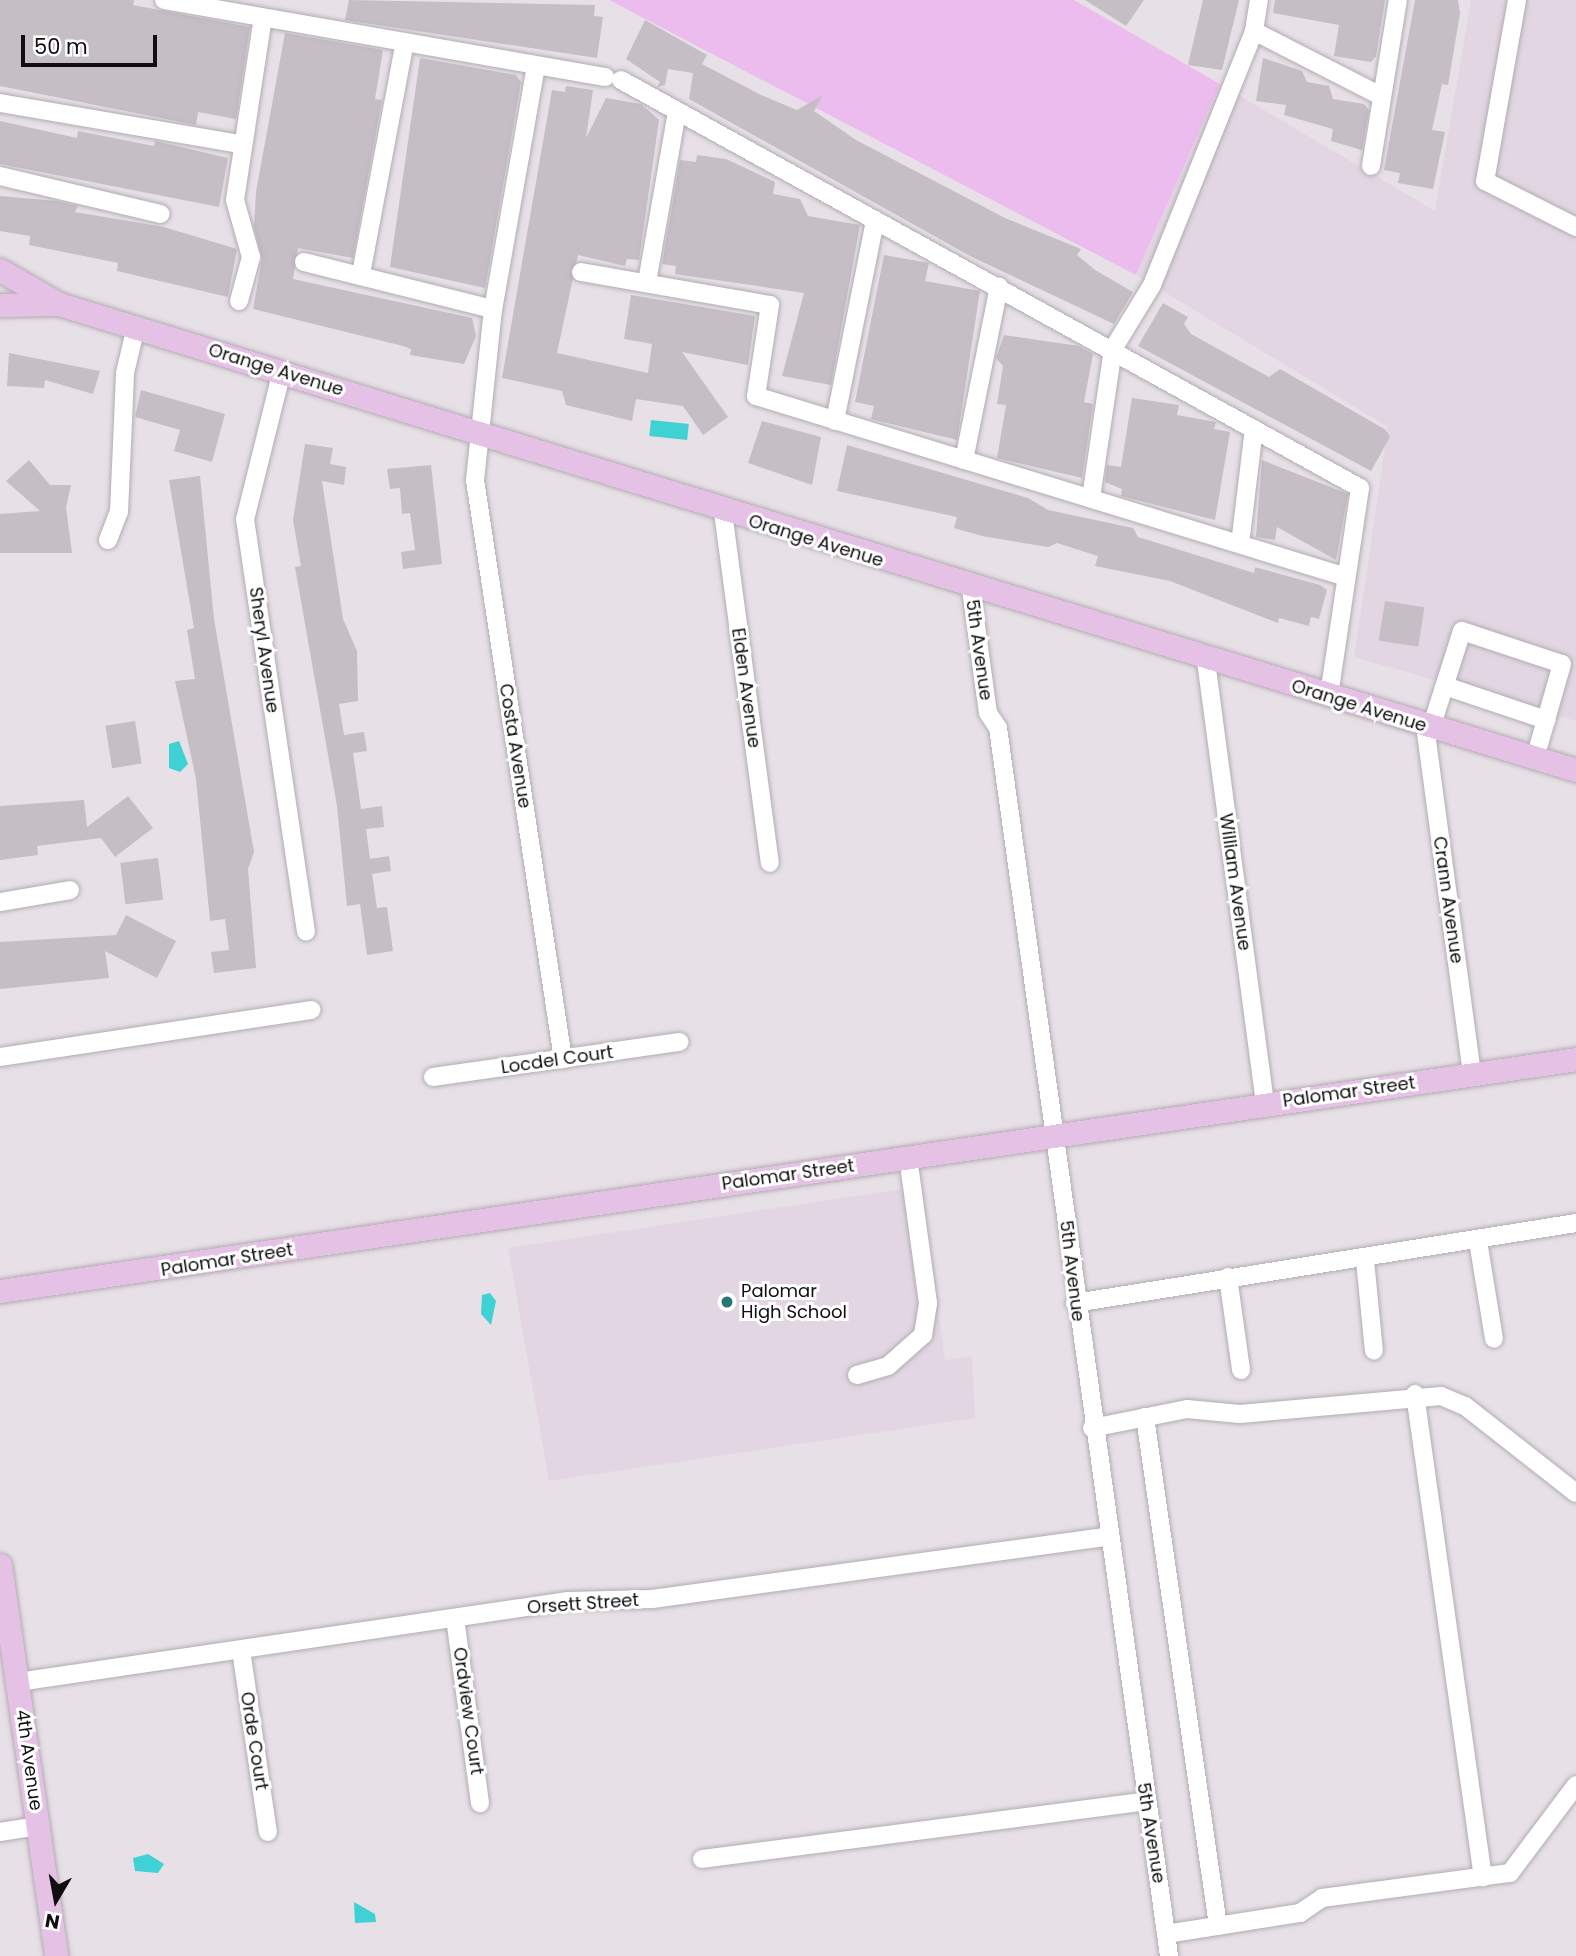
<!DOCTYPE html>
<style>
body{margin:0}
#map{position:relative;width:1576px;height:1956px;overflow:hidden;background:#e7e1e7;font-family:Poppins,sans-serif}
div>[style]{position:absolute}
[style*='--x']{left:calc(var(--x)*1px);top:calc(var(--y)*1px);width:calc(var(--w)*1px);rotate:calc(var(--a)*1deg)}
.built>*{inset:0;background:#e3d6e3}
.green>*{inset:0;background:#ecbcee}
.water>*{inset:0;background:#3fd1d3;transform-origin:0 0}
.building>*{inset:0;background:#c5bec5;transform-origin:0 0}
.roads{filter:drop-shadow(0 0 2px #b2acb2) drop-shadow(0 0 2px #b2acb2)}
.minor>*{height:18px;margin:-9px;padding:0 9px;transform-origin:9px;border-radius:9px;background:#fff}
.major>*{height:23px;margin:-11.5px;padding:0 11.5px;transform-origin:11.5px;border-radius:11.5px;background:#e5c1e6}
.dots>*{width:19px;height:19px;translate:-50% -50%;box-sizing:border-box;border:4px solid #fff;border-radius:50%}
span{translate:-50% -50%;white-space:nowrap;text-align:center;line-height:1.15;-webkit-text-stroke:6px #fff;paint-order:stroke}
.street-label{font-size:18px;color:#100e10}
.poi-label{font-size:18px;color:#100e10}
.left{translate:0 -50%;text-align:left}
.north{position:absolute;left:21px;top:1865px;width:70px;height:70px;-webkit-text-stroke:5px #fff;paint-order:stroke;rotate:190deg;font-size:19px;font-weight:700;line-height:28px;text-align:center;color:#100e10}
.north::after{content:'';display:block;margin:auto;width:24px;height:32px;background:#100e10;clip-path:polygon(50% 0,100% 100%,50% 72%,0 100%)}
.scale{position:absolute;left:21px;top:35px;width:136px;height:32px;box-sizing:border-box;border:4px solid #100e10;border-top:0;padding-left:9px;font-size:21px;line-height:24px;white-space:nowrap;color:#100e10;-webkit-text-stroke:5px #fff;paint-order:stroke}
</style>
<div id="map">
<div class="built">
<i style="clip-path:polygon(1471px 0,1576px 0,1576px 721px,1354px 657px,1388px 427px,1136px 275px,1220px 84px,1435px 211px)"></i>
<i style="clip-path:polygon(922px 1186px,945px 1360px,972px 1356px,975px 1418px,549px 1481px,508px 1248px)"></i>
</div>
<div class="green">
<i style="clip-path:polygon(609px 0,1074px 0,1220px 84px,1136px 275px)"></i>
</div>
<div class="water">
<i style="left:651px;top:420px;width:38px;height:16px;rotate:6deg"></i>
<i style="clip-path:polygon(179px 741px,188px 764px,180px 772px,169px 768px,169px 744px)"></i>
<i style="clip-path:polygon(490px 1293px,496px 1301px,491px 1325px,481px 1314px,482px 1295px)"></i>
<i style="clip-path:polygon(148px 1854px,164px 1864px,158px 1873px,135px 1871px,133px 1858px)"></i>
<i style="clip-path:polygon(354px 1902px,375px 1914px,376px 1922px,355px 1923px)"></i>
</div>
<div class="building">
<i style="clip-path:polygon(0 0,134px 0,133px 5px,250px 27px,236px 119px,198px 112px,196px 125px,0 86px)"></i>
<i style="clip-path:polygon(349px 0,595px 5px,594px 16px,603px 17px,597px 58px,345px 20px)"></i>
<i style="clip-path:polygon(1085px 0,1144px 0,1126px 26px)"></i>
<i style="clip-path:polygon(1203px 0,1239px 0,1222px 70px,1188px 65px)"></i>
<i style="clip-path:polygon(1275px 0,1385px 0,1376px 56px,1371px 62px,1334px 56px,1339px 25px,1273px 13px)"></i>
<i style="clip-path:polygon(1415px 0,1458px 0,1460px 13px,1448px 85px,1442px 84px,1432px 130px,1445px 132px,1433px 189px,1398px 183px,1400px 173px,1384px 170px)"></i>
<i style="clip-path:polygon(645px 20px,707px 55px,702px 64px,761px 95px,797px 110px,823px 95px,814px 111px,856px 140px,1005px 218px,1081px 249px,1077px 255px,1095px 270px,1133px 292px,1114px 324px,970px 256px,689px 99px,693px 73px,668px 69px,665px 85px,657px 87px,660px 82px,626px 59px)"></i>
<i style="clip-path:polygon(285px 33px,383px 50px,375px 99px,382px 100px,353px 258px,298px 248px,293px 279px,472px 318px,476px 336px,464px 364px,410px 355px,411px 349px,403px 346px,253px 309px,262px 259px,254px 227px,256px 192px)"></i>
<i style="clip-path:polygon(420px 58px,516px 75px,521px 82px,485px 288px,390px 267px)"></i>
<i style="clip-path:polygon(1263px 58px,1302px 71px,1307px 82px,1329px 86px,1333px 99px,1364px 104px,1369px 110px,1362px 150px,1331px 141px,1333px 129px,1284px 115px,1286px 105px,1256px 101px)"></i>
<i style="clip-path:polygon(566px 86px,593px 90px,586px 138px,606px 98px,641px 104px,659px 120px,639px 260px,627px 259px,625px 266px,578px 255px,557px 353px,648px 373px,652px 344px,624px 339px,631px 295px,755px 316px,748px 365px,682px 352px,728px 417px,703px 435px,683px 406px,636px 399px,632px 421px,566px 405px,562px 391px,502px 378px,552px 90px,565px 92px)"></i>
<i style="clip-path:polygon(0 121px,77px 138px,78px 131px,154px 146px,155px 141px,228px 158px,219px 207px,0 164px)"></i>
<i style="clip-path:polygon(697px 155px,726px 159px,775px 182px,773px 194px,800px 199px,808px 216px,860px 225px,831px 385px,782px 376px,804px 293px,675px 274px,676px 266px,662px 264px,680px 160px,696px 162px)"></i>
<i style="clip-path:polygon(0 196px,57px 201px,78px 206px,75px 212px,164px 227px,237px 249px,228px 297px,117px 271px,118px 263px,29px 245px,30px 236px,0 231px)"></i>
<i style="clip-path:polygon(884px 255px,929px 263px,925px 281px,980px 291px,957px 440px,871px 419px,874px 406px,855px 402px)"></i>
<i style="clip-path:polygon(1163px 303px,1188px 317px,1184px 324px,1191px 334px,1269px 377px,1280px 369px,1386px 430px,1390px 437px,1371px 471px,1138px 346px)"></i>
<i style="clip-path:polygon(1004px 335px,1079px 346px,1093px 354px,1084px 402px,1093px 404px,1082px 478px,997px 458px,1006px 405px,997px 404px,1003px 366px,996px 358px)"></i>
<i style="clip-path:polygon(9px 353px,100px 371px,93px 394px,45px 380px,44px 388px,7px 386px)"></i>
<i style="clip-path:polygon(141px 390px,225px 414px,212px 462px,174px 451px,180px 430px,135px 417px)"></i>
<i style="clip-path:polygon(1132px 398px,1179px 405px,1177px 415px,1216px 422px,1214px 429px,1230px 432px,1215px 520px,1121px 496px,1122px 489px,1105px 482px,1107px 465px,1121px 467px)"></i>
<i style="clip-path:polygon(762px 421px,821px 437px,812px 485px,748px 463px)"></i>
<i style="clip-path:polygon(305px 444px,333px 448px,330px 464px,346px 467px,344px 485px,322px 481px,343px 619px,357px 651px,358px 701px,339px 704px,344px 735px,364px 732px,367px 751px,353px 753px,361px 809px,382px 806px,384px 827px,366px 829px,370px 859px,389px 856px,391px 871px,372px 874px,377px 908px,387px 907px,393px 951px,367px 955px,360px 904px,347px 906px,337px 806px,295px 567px,301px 566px,293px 520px)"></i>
<i style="clip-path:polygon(847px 445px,1028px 498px,1048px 510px,1133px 528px,1138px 537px,1254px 573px,1255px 567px,1320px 585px,1327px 590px,1319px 619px,1311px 617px,1309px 626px,1279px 618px,1278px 623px,1170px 581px,1095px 566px,1098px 556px,1057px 543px,1048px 547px,982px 536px,954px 528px,957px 517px,837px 491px)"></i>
<i style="clip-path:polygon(29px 460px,50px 485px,71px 485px,66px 507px,72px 553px,0 553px,0 514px,40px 511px,6px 481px)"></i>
<i style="clip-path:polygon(1262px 460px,1348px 494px,1336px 560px,1277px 527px,1275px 540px,1256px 537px)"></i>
<i style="clip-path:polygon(431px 465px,442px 564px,403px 569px,401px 552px,415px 550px,410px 513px,402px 514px,400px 488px,390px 489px,387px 469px)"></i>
<i style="clip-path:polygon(200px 476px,214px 619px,254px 852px,248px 869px,256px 968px,214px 973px,211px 952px,229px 950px,225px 919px,210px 921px,196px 779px,175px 681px,195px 679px,187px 630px,194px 628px,169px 480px)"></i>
<i style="left:1385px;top:601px;width:40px;height:40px;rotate:9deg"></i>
<i style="left:135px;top:721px;width:43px;height:30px;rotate:81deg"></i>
<i style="clip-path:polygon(128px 796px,153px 828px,115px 857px,101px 838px,37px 846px,38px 855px,0 860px,0 806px,84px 800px,87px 827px)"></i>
<i style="left:158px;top:858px;width:42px;height:38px;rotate:83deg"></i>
<i style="clip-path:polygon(126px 915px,176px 941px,157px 978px,105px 951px,109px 978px,0 989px,0 942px,116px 935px)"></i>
</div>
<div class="roads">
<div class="minor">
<i style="--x:164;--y:0;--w:448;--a:9.9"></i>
<i style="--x:1517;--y:0;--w:184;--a:100"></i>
<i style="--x:1485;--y:181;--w:102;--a:26.8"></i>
<i style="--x:1254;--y:31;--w:143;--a:27.1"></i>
<i style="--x:536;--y:66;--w:247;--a:100"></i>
<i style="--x:493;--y:309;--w:172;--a:96"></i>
<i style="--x:475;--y:480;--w:586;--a:81.36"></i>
<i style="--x:621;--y:80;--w:844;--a:28.9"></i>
<i style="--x:1360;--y:488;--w:209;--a:98.5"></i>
<i style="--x:0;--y:103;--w:244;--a:9.7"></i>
<i style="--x:1371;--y:166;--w:168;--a:-80.8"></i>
<i style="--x:0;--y:176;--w:165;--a:13.3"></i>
<i style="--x:304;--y:262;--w:195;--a:14"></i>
<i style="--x:581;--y:272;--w:192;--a:9.9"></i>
<i style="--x:770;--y:305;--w:92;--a:98.7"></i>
<i style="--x:756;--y:396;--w:617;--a:17.05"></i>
<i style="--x:361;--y:274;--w:236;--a:-79.3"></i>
<i style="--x:647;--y:282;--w:173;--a:-80"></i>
<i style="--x:239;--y:301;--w:46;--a:-74.7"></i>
<i style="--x:251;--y:257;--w:59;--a:-105.7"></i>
<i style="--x:235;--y:200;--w:184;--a:-81.3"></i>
<i style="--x:282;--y:371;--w:153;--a:104"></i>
<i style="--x:245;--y:519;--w:417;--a:81.6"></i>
<i style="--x:835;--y:421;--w:205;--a:-78.7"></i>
<i style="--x:964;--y:460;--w:177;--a:-78.6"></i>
<i style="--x:1091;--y:498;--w:151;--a:-81.6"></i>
<i style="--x:1113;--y:349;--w:75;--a:-58.6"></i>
<i style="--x:1152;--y:285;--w:274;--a:-68.1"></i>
<i style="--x:1254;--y:31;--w:31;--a:-81"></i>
<i style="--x:723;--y:512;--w:354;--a:82.4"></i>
<i style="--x:108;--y:540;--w:30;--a:-69"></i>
<i style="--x:119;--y:512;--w:139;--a:-87.5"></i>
<i style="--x:125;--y:373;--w:47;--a:-76.6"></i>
<i style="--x:1240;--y:544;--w:116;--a:-83.1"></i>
<i style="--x:971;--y:589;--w:125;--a:82.2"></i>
<i style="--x:988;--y:713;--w:18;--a:56"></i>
<i style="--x:998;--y:728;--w:1240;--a:82.07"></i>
<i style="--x:1206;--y:661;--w:447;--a:82.4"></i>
<i style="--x:1445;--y:686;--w:107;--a:18.6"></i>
<i style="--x:1425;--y:726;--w:351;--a:82.3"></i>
<i style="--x:1431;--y:728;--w:102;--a:-72.3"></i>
<i style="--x:1462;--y:631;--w:105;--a:18.3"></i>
<i style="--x:1562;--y:664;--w:98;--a:106"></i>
<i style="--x:0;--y:902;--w:71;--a:-9.7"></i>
<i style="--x:0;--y:1057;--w:315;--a:-8.6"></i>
<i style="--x:433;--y:1077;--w:249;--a:-8.1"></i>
<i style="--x:1478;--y:1241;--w:99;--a:80.7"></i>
<i style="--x:1365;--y:1260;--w:91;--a:84.4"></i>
<i style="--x:1228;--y:1277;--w:94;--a:82"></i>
<i style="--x:1075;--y:1303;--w:507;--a:-9.07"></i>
<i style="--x:857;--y:1375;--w:32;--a:-16"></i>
<i style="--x:888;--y:1366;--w:47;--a:-41.5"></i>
<i style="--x:923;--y:1335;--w:32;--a:-81"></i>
<i style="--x:928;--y:1303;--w:147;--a:-97.8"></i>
<i style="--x:1415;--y:1394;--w:488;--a:82"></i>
<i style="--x:1145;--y:1417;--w:514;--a:81.84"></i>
<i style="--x:1092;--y:1428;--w:97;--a:-11.3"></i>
<i style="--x:1187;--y:1409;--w:53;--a:5.4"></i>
<i style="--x:1240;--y:1414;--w:202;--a:-5.1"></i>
<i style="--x:1441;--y:1396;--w:26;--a:23"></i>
<i style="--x:1465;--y:1406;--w:141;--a:38.1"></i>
<i style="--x:455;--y:1618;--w:187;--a:82.3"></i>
<i style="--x:241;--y:1650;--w:184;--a:81.6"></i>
<i style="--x:18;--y:1682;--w:556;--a:-8.38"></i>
<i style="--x:568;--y:1601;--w:84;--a:-1.4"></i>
<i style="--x:652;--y:1599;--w:459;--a:-7.8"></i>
<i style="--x:0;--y:1832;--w:38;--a:-9"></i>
<i style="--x:702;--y:1859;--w:448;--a:-7.4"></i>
<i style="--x:1166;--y:1934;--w:136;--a:-8.9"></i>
<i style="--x:1300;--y:1913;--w:27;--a:-34"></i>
<i style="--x:1322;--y:1898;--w:190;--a:-7.6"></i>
<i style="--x:1510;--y:1873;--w:110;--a:-53.1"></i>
</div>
<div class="major">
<i style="--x:0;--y:270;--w:68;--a:30"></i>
<i style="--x:59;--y:304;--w:1587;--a:17.08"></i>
<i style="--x:0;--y:305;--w:59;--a:-1"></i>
<i style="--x:0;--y:1291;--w:1593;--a:-8.37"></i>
<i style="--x:0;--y:1565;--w:395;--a:81.8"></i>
</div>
</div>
<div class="dots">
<i style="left:727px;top:1302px;background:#2a7475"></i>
</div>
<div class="street-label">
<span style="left:276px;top:370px;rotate:17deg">Orange Avenue</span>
<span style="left:816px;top:541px;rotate:17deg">Orange Avenue</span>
<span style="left:264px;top:650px;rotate:82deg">Sheryl Avenue</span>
<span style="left:979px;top:650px;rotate:82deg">5th Avenue</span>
<span style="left:746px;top:688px;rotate:82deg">Elden Avenue</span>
<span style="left:1359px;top:706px;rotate:17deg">Orange Avenue</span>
<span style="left:515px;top:746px;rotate:81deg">Costa Avenue</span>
<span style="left:1235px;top:882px;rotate:82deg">William Avenue</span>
<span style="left:1448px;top:900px;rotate:82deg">Crann Avenue</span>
<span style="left:557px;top:1060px;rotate:-8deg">Locdel Court</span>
<span style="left:1349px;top:1092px;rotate:-8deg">Palomar Street</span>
<span style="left:788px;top:1175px;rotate:-8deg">Palomar Street</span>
<span style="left:227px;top:1260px;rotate:-9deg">Palomar Street</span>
<span style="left:1072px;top:1271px;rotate:83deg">5th Avenue</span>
<span style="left:583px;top:1604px;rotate:-4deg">Orsett Street</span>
<span style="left:468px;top:1711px;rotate:82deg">Ordview Court</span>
<span style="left:254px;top:1741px;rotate:81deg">Orde Court</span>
<span style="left:29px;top:1760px;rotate:82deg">4th Avenue</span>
<span style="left:1151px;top:1833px;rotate:81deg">5th Avenue</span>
</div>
<div class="poi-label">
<span class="left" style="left:741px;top:1302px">Palomar<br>High School</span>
</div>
<div class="north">N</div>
<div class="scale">50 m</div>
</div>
